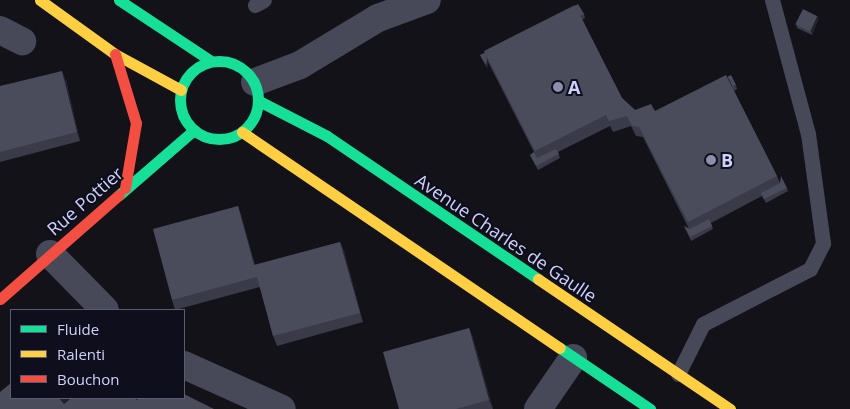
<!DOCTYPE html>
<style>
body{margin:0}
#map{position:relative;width:850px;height:409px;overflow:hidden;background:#121218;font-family:"Open Sans",sans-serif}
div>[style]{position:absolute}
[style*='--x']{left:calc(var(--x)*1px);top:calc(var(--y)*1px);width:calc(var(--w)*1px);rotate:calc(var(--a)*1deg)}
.lane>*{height:15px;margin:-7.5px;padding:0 7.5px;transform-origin:7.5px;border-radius:7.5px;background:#474959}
.street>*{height:28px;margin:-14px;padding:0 14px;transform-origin:14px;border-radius:14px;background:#474959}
.fast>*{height:11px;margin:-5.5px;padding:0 5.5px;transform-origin:5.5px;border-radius:5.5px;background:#16e098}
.fast>.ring{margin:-5.5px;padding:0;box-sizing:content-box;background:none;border:11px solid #16e098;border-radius:50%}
.slow>*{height:11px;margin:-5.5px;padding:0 5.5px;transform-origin:5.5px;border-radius:5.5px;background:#ffcf43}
.jam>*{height:11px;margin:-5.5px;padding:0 5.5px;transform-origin:5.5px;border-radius:5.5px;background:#f24e42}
.wall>*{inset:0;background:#3a3a48}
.shaded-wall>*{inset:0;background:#23232d}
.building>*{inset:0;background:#4a4b5b;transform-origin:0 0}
.dots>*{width:14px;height:14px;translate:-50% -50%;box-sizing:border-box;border:2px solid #0e0e1c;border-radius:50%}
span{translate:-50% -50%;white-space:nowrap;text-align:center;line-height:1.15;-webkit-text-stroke:4px #0e0e1c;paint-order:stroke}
.poi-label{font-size:18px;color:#ced1f9;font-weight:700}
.left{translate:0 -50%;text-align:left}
.street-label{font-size:18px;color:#ced1f9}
.legend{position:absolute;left:10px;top:309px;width:175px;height:90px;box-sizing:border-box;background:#0e0e1c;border:1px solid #5b5c74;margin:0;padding:6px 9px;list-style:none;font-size:15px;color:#ced1f9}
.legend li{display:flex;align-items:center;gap:10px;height:25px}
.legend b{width:25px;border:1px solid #5b5c74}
</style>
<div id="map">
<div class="lane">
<i style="--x:255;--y:5;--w:10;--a:-29"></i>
<i style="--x:678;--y:374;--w:56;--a:-63.4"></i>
<i style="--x:703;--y:324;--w:120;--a:-27.2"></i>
<i style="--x:810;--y:269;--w:29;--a:-63"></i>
<i style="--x:823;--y:243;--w:110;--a:-97.8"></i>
<i style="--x:808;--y:134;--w:139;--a:-105"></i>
</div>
<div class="street">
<i style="--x:0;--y:30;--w:25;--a:27"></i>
<i style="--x:255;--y:82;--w:48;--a:-20.7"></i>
<i style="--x:300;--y:65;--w:91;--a:-31.1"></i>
<i style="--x:378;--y:18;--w:52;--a:-20.2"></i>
<i style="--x:50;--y:254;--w:78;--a:45.5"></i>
<i style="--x:184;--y:365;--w:107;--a:24.2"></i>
<i style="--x:538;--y:409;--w:62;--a:-55.5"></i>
</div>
<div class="fast">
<i style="--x:119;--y:0;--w:110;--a:33.5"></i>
<i class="ring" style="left:180px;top:61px;width:67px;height:67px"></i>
<i style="--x:259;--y:101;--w:76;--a:27.2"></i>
<i style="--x:327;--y:136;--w:255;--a:34.1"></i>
<i style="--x:119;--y:195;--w:99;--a:-40.9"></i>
<i style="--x:560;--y:348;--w:109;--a:34.1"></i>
</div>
<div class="slow">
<i style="--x:40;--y:0;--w:92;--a:35.8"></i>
<i style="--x:115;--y:54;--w:75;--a:28.6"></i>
<i style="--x:242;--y:132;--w:384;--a:34.2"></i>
<i style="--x:538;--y:279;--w:232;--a:34.1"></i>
</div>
<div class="jam">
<i style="--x:115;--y:54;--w:72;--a:73.1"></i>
<i style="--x:136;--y:123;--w:66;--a:99.6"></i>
<i style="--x:0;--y:299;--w:158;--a:-41.2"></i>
</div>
<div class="wall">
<i style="clip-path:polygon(575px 6px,584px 14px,585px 18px,582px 20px,622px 98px,635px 110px,655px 111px,736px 85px,737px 89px,734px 91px,777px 176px,780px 183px,787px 188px,788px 191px,766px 203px,762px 196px,711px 223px,713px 229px,691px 241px,684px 226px,689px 229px,643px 137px,636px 136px,631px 126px,613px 132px,610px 126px,558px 152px,560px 158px,538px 170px,530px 155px,534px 152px,488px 62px,487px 68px,480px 55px)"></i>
<i style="clip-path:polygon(817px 16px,818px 20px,812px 35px,797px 28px,796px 24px)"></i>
<i style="clip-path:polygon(66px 80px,80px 141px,0 162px,0 86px)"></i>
<i style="clip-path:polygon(238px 206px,241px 215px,255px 265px,340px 242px,344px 251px,363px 322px,277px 346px,273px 336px,260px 287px,175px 310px,172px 300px)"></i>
<i style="clip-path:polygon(469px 328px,473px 338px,493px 409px,399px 409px)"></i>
</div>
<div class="shaded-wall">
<i style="clip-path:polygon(817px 16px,818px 20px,812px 35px,811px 31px)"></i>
<i style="clip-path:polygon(487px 58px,488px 62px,487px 68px,486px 65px)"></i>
<i style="clip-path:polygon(62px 71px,66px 80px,80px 141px,77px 132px)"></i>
<i style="clip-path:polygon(238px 206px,241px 215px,257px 274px,254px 265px)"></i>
<i style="clip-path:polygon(340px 242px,344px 251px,363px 322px,360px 313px)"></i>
<i style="clip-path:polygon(469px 328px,473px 338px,493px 409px,489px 400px)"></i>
<i style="clip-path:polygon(58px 398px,70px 398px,61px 406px)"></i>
</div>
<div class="building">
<i style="clip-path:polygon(578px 4px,584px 14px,580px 16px,575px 6px)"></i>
<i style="clip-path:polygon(575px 5px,622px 98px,635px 110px,651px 104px,655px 111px,726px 75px,777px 176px,688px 222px,639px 127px,632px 126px,627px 116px,609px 121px,606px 115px,535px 151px,484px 51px)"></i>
<i style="left:803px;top:9px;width:16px;height:17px;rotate:27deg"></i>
<i style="clip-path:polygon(485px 53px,487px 58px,486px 65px,480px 55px)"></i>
<i style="clip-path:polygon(62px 71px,77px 132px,0 152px,0 86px)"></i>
<i style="left:731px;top:75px;width:11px;height:4px;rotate:63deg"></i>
<i style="clip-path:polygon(556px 149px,559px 154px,536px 166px,530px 155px,534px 152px,537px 158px)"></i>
<i style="clip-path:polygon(781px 176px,787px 188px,764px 199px,761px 193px,780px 183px)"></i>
<i style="clip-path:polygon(238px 206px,254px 265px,340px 242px,360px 313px,273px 336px,257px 277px,172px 300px,153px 229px)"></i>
<i style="clip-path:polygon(709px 219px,712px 226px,690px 237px,684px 226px,690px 229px)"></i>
<i style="clip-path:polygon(469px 328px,489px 400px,456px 409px,399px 409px,383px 352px)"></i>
<i style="clip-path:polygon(11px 383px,11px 398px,59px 398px,64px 404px,71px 398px,134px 398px,137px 400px,138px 398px,184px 398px,184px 394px,214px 409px,0 409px,0 392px)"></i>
</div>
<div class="dots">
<i style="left:558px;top:87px;background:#8c8eaa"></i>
<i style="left:711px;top:160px;background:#8c8eaa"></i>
</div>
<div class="poi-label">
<span class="left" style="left:568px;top:87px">A</span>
<span class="left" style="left:721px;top:160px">B</span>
</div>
<div class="street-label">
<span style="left:85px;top:201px;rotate:-41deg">Rue Pottier</span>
<span style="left:506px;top:238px;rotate:34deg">Avenue Charles de Gaulle</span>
</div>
<ul class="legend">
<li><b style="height:6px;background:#16e098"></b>Fluide</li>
<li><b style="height:6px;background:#ffcf43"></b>Ralenti</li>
<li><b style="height:6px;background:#f24e42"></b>Bouchon</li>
</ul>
</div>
